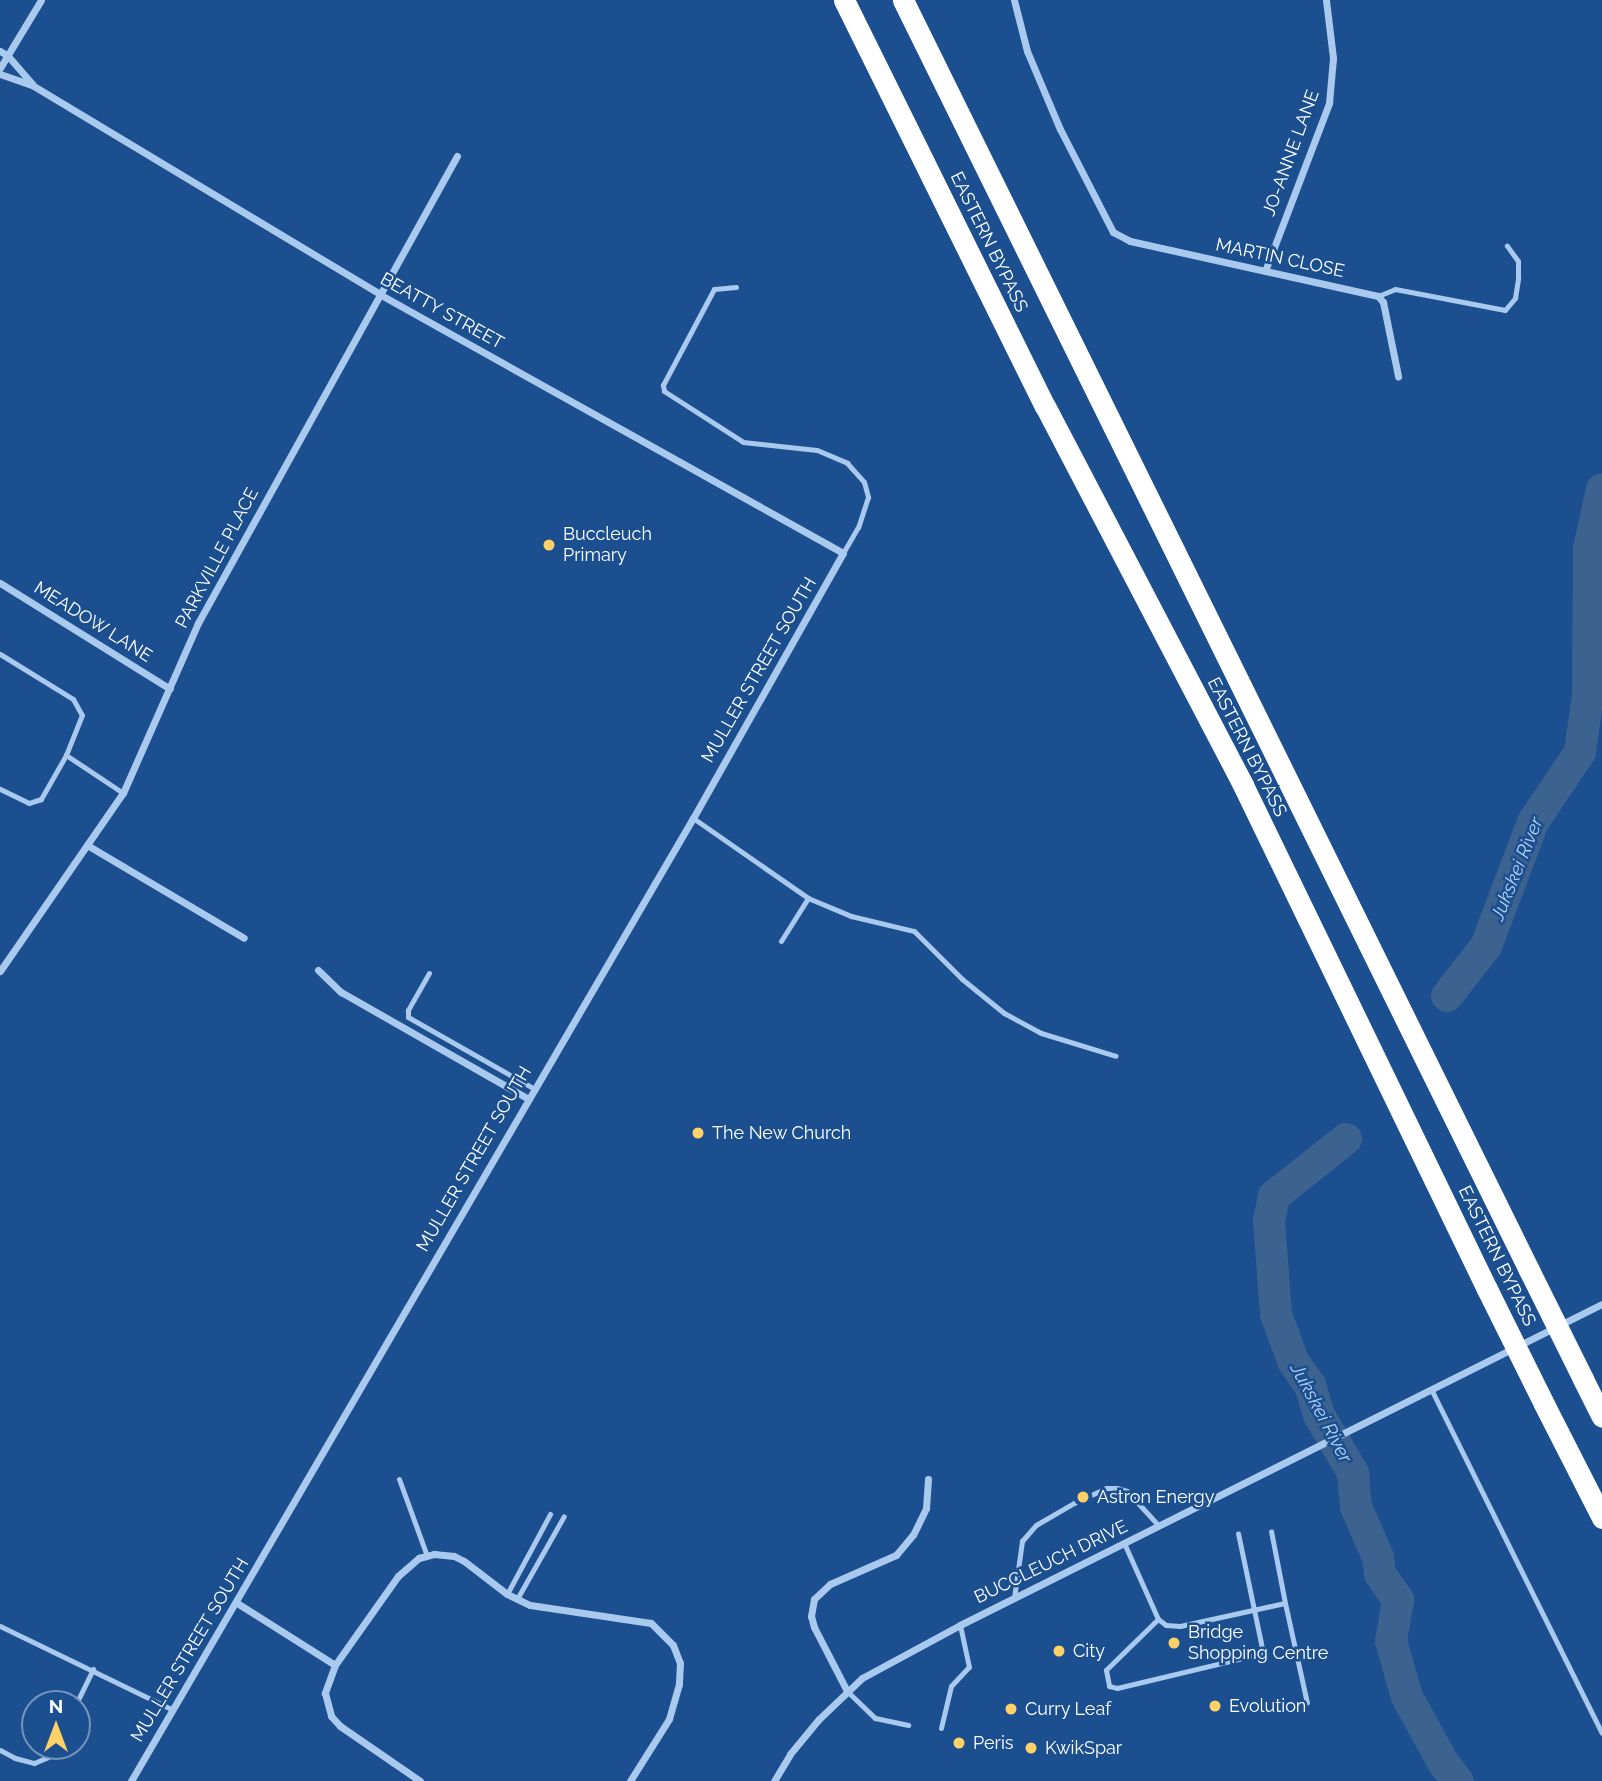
<!DOCTYPE html>
<style>
body{margin:0}
#map{position:relative;width:1602px;height:1781px;overflow:hidden;background:#1b4f8f;font-family:Raleway,sans-serif}
div>[style]{position:absolute}
[style*='--x']{left:calc(var(--x)*1px);top:calc(var(--y)*1px);width:calc(var(--w)*1px);rotate:calc(var(--a)*1deg)}
.river>*{height:32px;margin:-16px;padding:0 16px;transform-origin:16px;border-radius:16px;background:#3c6290}
.service>*{height:5px;margin:-2.5px;padding:0 2.5px;transform-origin:2.5px;border-radius:2.5px;background:#a9c9ee}
.minor>*{height:7px;margin:-3.5px;padding:0 3.5px;transform-origin:3.5px;border-radius:3.5px;background:#a9c9ee}
.motorway>*{height:21px;margin:-10.5px;padding:0 10.5px;transform-origin:10.5px;border-radius:10.5px;background:#fff}
.motorway-bridge>*{height:21px;margin:-10.5px;padding:0 10.5px;transform-origin:10.5px;border-radius:10.5px;background:#fff}
.dots>*{width:19px;height:19px;translate:-50% -50%;box-sizing:border-box;border:4px solid #1b4f8f;border-radius:50%}
span{translate:-50% -50%;white-space:nowrap;text-align:center;line-height:1.15;-webkit-text-stroke:5px #1b4f8f;paint-order:stroke}
.street-label{font-size:18px;color:#fff}
.poi-label{font-size:18px;color:#fff}
.left{translate:0 -50%;text-align:left}
.water-label{font-size:19px;color:#b5d3f5;font-style:italic}
.north{position:absolute;left:21px;top:1690px;width:70px;height:70px;box-sizing:border-box;background:#1b4f8f;border:2px solid #7695bc;border-radius:50%;rotate:0deg;font-size:19px;font-weight:700;line-height:28px;text-align:center;color:#fff}
.north::after{content:'';display:block;margin:auto;width:24px;height:32px;background:#ffd166;clip-path:polygon(50% 0,100% 100%,50% 72%,0 100%)}
</style>
<div id="map">
<div class="river">
<i style="--x:1447;--y:996;--w:63;--a:-52"></i>
<i style="--x:1486;--y:946;--w:133;--a:-69.2"></i>
<i style="--x:1533;--y:822;--w:84;--a:-56.1"></i>
<i style="--x:1580;--y:752;--w:58;--a:-82"></i>
<i style="--x:1588;--y:695;--w:146;--a:-89.6"></i>
<i style="--x:1589;--y:549;--w:61;--a:-77.8"></i>
<i style="--x:1346;--y:1139;--w:92;--a:141.6"></i>
<i style="--x:1274;--y:1196;--w:25;--a:101"></i>
<i style="--x:1269;--y:1221;--w:93;--a:85.7"></i>
<i style="--x:1276;--y:1314;--w:50;--a:70.1"></i>
<i style="--x:1293;--y:1361;--w:29;--a:55"></i>
<i style="--x:1310;--y:1385;--w:31;--a:73"></i>
<i style="--x:1319;--y:1415;--w:67;--a:59.6"></i>
<i style="--x:1353;--y:1473;--w:34;--a:85"></i>
<i style="--x:1356;--y:1507;--w:55;--a:66.3"></i>
<i style="--x:1378;--y:1557;--w:17;--a:83"></i>
<i style="--x:1380;--y:1574;--w:32;--a:55"></i>
<i style="--x:1398;--y:1600;--w:42;--a:99.7"></i>
<i style="--x:1391;--y:1641;--w:58;--a:74.1"></i>
<i style="--x:1407;--y:1697;--w:77;--a:61.1"></i>
<i style="--x:1444;--y:1764;--w:22;--a:51"></i>
</div>
<div class="service">
<i style="--x:736;--y:287;--w:22;--a:175"></i>
<i style="--x:714;--y:289;--w:109;--a:118"></i>
<i style="--x:663;--y:385;--w:6;--a:81"></i>
<i style="--x:664;--y:391;--w:94;--a:32.8"></i>
<i style="--x:743;--y:442;--w:74;--a:6.2"></i>
<i style="--x:817;--y:450;--w:33;--a:23"></i>
<i style="--x:847;--y:463;--w:25;--a:48"></i>
<i style="--x:864;--y:482;--w:16;--a:75"></i>
<i style="--x:868;--y:497;--w:32;--a:108"></i>
<i style="--x:858;--y:527;--w:30;--a:120"></i>
<i style="--x:1378;--y:296;--w:18;--a:-22"></i>
<i style="--x:1395;--y:289;--w:112;--a:10.8"></i>
<i style="--x:1505;--y:310;--w:16;--a:-50"></i>
<i style="--x:1515;--y:298;--w:20;--a:-81"></i>
<i style="--x:1518;--y:278;--w:17;--a:-90"></i>
<i style="--x:1518;--y:261;--w:19;--a:-126"></i>
<i style="--x:0;--y:654;--w:86;--a:31.7"></i>
<i style="--x:73;--y:699;--w:18;--a:61"></i>
<i style="--x:82;--y:715;--w:43;--a:111.8"></i>
<i style="--x:66;--y:755;--w:51;--a:119.6"></i>
<i style="--x:41;--y:799;--w:13;--a:162"></i>
<i style="--x:29;--y:803;--w:32;--a:-154"></i>
<i style="--x:66;--y:755;--w:69;--a:33.7"></i>
<i style="--x:693;--y:818;--w:140;--a:34.8"></i>
<i style="--x:808;--y:898;--w:47;--a:22.7"></i>
<i style="--x:851;--y:916;--w:65;--a:13.4"></i>
<i style="--x:914;--y:931;--w:68;--a:45"></i>
<i style="--x:962;--y:979;--w:54;--a:39"></i>
<i style="--x:1004;--y:1013;--w:42;--a:28.4"></i>
<i style="--x:1041;--y:1033;--w:78;--a:17"></i>
<i style="--x:781;--y:941;--w:51;--a:-57.9"></i>
<i style="--x:429;--y:973;--w:43;--a:119.6"></i>
<i style="--x:408;--y:1010;--w:7;--a:90"></i>
<i style="--x:408;--y:1017;--w:144;--a:29.6"></i>
<i style="--x:1431;--y:1389;--w:384;--a:63.6"></i>
<i style="--x:399;--y:1479;--w:82;--a:70"></i>
<i style="--x:1124;--y:1543;--w:83;--a:65.9"></i>
<i style="--x:1158;--y:1619;--w:10;--a:37"></i>
<i style="--x:1166;--y:1625;--w:14;--a:4"></i>
<i style="--x:1180;--y:1626;--w:107;--a:-12.4"></i>
<i style="--x:1285;--y:1603;--w:73;--a:-101"></i>
<i style="--x:507;--y:1594;--w:91;--a:-61.7"></i>
<i style="--x:1014;--y:1598;--w:58;--a:-82"></i>
<i style="--x:1022;--y:1541;--w:21;--a:-49"></i>
<i style="--x:1036;--y:1525;--w:44;--a:-30.1"></i>
<i style="--x:1074;--y:1503;--w:35;--a:-25"></i>
<i style="--x:1106;--y:1488;--w:11;--a:0"></i>
<i style="--x:1117;--y:1488;--w:10;--a:17"></i>
<i style="--x:1127;--y:1491;--w:47;--a:47.6"></i>
<i style="--x:517;--y:1599;--w:95;--a:-60.5"></i>
<i style="--x:1285;--y:1603;--w:102;--a:77.6"></i>
<i style="--x:1158;--y:1619;--w:73;--a:135.6"></i>
<i style="--x:1106;--y:1670;--w:16;--a:79"></i>
<i style="--x:1109;--y:1686;--w:8;--a:14"></i>
<i style="--x:1117;--y:1688;--w:147;--a:-13.4"></i>
<i style="--x:1260;--y:1654;--w:6;--a:-72"></i>
<i style="--x:1262;--y:1648;--w:117;--a:-101.8"></i>
<i style="--x:0;--y:1626;--w:192;--a:25.9"></i>
<i style="--x:847;--y:1691;--w:39;--a:44"></i>
<i style="--x:875;--y:1718;--w:34;--a:12"></i>
<i style="--x:76;--y:1704;--w:39;--a:-64"></i>
<i style="--x:941;--y:1728;--w:43;--a:-76.6"></i>
<i style="--x:951;--y:1686;--w:26;--a:-47"></i>
<i style="--x:969;--y:1667;--w:43;--a:-102.1"></i>
<i style="--x:0;--y:1750;--w:17;--a:28"></i>
<i style="--x:15;--y:1758;--w:20;--a:15"></i>
<i style="--x:34;--y:1763;--w:15;--a:-23"></i>
<i style="--x:48;--y:1757;--w:13;--a:-61"></i>
</div>
<div class="minor">
<i style="--x:1014;--y:0;--w:53;--a:75.7"></i>
<i style="--x:1027;--y:51;--w:85;--a:67.1"></i>
<i style="--x:1060;--y:129;--w:116;--a:62.8"></i>
<i style="--x:1113;--y:232;--w:19;--a:28"></i>
<i style="--x:1130;--y:241;--w:254;--a:12.5"></i>
<i style="--x:1378;--y:296;--w:8;--a:50"></i>
<i style="--x:1383;--y:302;--w:76;--a:78.5"></i>
<i style="--x:0;--y:51;--w:9;--a:32"></i>
<i style="--x:8;--y:56;--w:37;--a:49"></i>
<i style="--x:0;--y:68;--w:79;--a:-58.9"></i>
<i style="--x:0;--y:74;--w:34;--a:19"></i>
<i style="--x:32;--y:85;--w:407;--a:31"></i>
<i style="--x:381;--y:295;--w:529;--a:29.18"></i>
<i style="--x:843;--y:553;--w:305;--a:119.5"></i>
<i style="--x:693;--y:818;--w:1115;--a:120.27"></i>
<i style="--x:1265;--y:271;--w:180;--a:-69.1"></i>
<i style="--x:1329;--y:103;--w:45;--a:-84.9"></i>
<i style="--x:1333;--y:58;--w:58;--a:-96.9"></i>
<i style="--x:0;--y:583;--w:200;--a:31.9"></i>
<i style="--x:87;--y:845;--w:182;--a:30.6"></i>
<i style="--x:318;--y:970;--w:32;--a:44"></i>
<i style="--x:341;--y:992;--w:214;--a:29.7"></i>
<i style="--x:0;--y:971;--w:216;--a:-55.4"></i>
<i style="--x:123;--y:793;--w:186;--a:-66.2"></i>
<i style="--x:198;--y:623;--w:534;--a:-60.99"></i>
<i style="--x:237;--y:1603;--w:116;--a:32.3"></i>
<i style="--x:335;--y:1665;--w:30;--a:110"></i>
<i style="--x:325;--y:1693;--w:24;--a:75"></i>
<i style="--x:331;--y:1716;--w:13;--a:48"></i>
<i style="--x:340;--y:1726;--w:97;--a:34.5"></i>
<i style="--x:335;--y:1665;--w:109;--a:-54.7"></i>
<i style="--x:398;--y:1576;--w:28;--a:-41"></i>
<i style="--x:419;--y:1558;--w:16;--a:-15"></i>
<i style="--x:434;--y:1554;--w:20;--a:6"></i>
<i style="--x:454;--y:1556;--w:11;--a:27"></i>
<i style="--x:464;--y:1561;--w:54;--a:37.5"></i>
<i style="--x:507;--y:1594;--w:25;--a:26"></i>
<i style="--x:530;--y:1605;--w:122;--a:8.5"></i>
<i style="--x:651;--y:1623;--w:31;--a:45"></i>
<i style="--x:673;--y:1645;--w:19;--a:69"></i>
<i style="--x:680;--y:1663;--w:21;--a:93"></i>
<i style="--x:679;--y:1684;--w:36;--a:106"></i>
<i style="--x:669;--y:1719;--w:73;--a:122.2"></i>
<i style="--x:847;--y:1691;--w:72;--a:-117.3"></i>
<i style="--x:814;--y:1627;--w:11;--a:-105"></i>
<i style="--x:811;--y:1616;--w:17;--a:-80"></i>
<i style="--x:814;--y:1599;--w:22;--a:-43"></i>
<i style="--x:830;--y:1584;--w:72;--a:-23.7"></i>
<i style="--x:896;--y:1555;--w:26;--a:-50"></i>
<i style="--x:913;--y:1535;--w:30;--a:-64"></i>
<i style="--x:926;--y:1508;--w:29;--a:-86"></i>
<i style="--x:774;--y:1781;--w:31;--a:-59"></i>
<i style="--x:790;--y:1754;--w:45;--a:-50.4"></i>
<i style="--x:819;--y:1719;--w:59;--a:-43.6"></i>
<i style="--x:862;--y:1678;--w:111;--a:-28.4"></i>
<i style="--x:960;--y:1625;--w:718;--a:-26.57"></i>
</div>
<div class="motorway">
<i style="--x:844;--y:0;--w:453;--a:63.7"></i>
<i style="--x:1045;--y:406;--w:428;--a:62.4"></i>
<i style="--x:1243;--y:785;--w:560;--a:64.17"></i>
<i style="--x:903;--y:0;--w:1416;--a:63.76"></i>
<i style="--x:1583;--y:1379;--w:42;--a:63.4"></i>
<i style="--x:1544;--y:1404;--w:128;--a:63"></i>
</div>
<div class="motorway-bridge">
<i style="--x:1529;--y:1270;--w:122;--a:63.6"></i>
<i style="--x:1487;--y:1289;--w:128;--a:63.6"></i>
</div>
<div class="dots">
<i style="left:549px;top:545px;background:#ffd166"></i>
<i style="left:698px;top:1133px;background:#ffd166"></i>
<i style="left:1083px;top:1497px;background:#ffd166"></i>
<i style="left:1174px;top:1643px;background:#ffd166"></i>
<i style="left:1059px;top:1651px;background:#ffd166"></i>
<i style="left:1215px;top:1706px;background:#ffd166"></i>
<i style="left:1011px;top:1709px;background:#ffd166"></i>
<i style="left:959px;top:1743px;background:#ffd166"></i>
<i style="left:1031px;top:1748px;background:#ffd166"></i>
</div>
<div class="street-label">
<span style="left:1291px;top:153px;rotate:-70deg">JO-ANNE LANE</span>
<span style="left:989px;top:242px;rotate:64deg">EASTERN BYPASS</span>
<span style="left:1280px;top:258px;rotate:12deg">MARTIN CLOSE</span>
<span style="left:442px;top:311px;rotate:29deg">BEATTY STREET</span>
<span style="left:217px;top:558px;rotate:-62deg">PARKVILLE PLACE</span>
<span style="left:93px;top:622px;rotate:32deg">MEADOW LANE</span>
<span style="left:759px;top:670px;rotate:-60deg">MULLER STREET SOUTH</span>
<span style="left:1247px;top:747px;rotate:63deg">EASTERN BYPASS</span>
<span style="left:474px;top:1159px;rotate:-60deg">MULLER STREET SOUTH</span>
<span style="left:1497px;top:1256px;rotate:64deg">EASTERN BYPASS</span>
<span style="left:1051px;top:1562px;rotate:-26deg">BUCCLEUCH DRIVE</span>
<span style="left:190px;top:1650px;rotate:-59deg">MULLER STREET SOUTH</span>
</div>
<div class="poi-label">
<span class="left" style="left:563px;top:545px">Buccleuch<br>Primary</span>
<span class="left" style="left:712px;top:1133px">The New Church</span>
<span class="left" style="left:1097px;top:1497px">Astron Energy</span>
<span class="left" style="left:1188px;top:1643px">Bridge<br>Shopping Centre</span>
<span class="left" style="left:1073px;top:1651px">City</span>
<span class="left" style="left:1229px;top:1706px">Evolution</span>
<span class="left" style="left:1025px;top:1709px">Curry Leaf</span>
<span class="left" style="left:973px;top:1743px">Peris</span>
<span class="left" style="left:1045px;top:1748px">KwikSpar</span>
</div>
<div class="water-label">
<span style="left:1517px;top:869px;rotate:-68deg">Jukskei River</span>
<span style="left:1321px;top:1413px;rotate:62deg">Jukskei River</span>
</div>
<div class="north">N</div>
</div>
